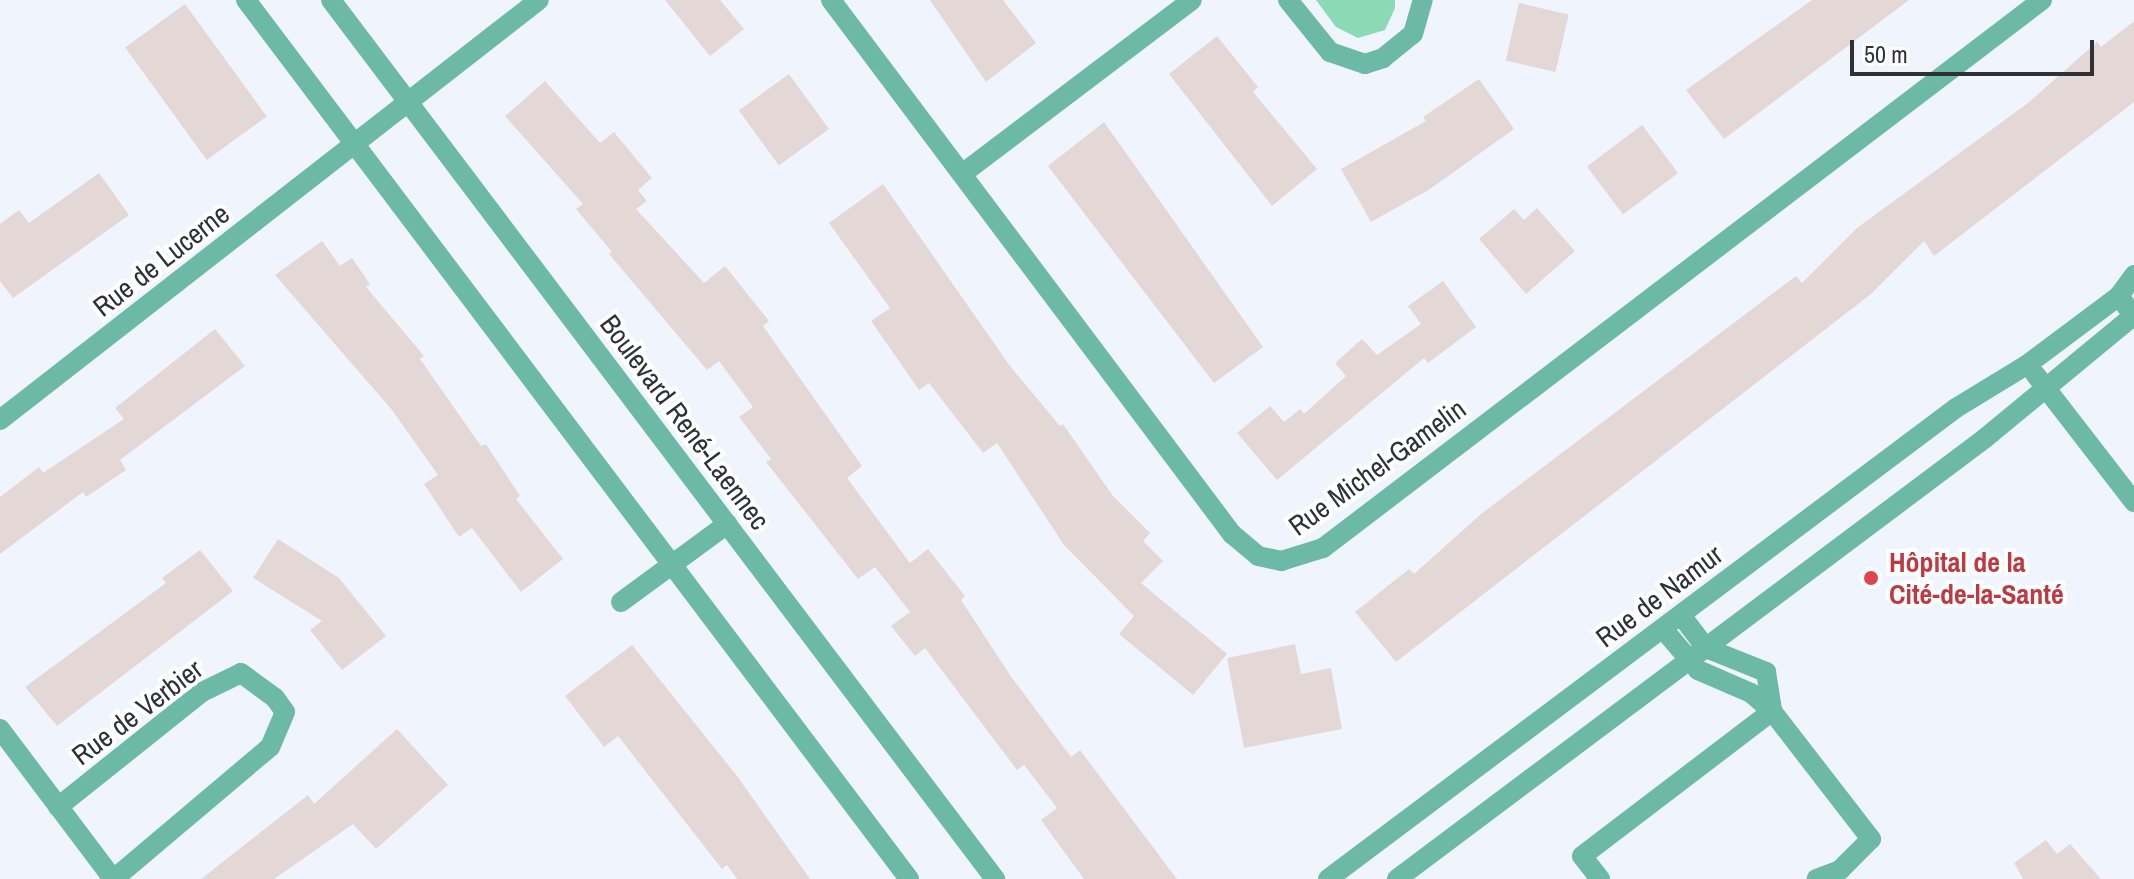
<!DOCTYPE html>
<meta charset="utf-8">
<style>
body{margin:0}
#map{position:relative;width:2134px;height:879px;overflow:hidden;background:#f0f5fd;font-family:"Archivo Narrow",sans-serif}
div>[style]{position:absolute}
[style*='--x']{left:calc(var(--x)*1px);top:calc(var(--y)*1px);width:calc(var(--w)*1px);rotate:calc(var(--a)*1deg)}
.green>*{inset:0;background:#8cd9b6}
.building>*{inset:0;background:#e3d8d5;transform-origin:0 0}
.minor>*{height:20px;margin:-10px;padding:0 10px;transform-origin:10px;border-radius:10px;background:#6db9a7}
.dots>*{width:22px;height:22px;translate:-50% -50%;box-sizing:border-box;border:4px solid #fff;border-radius:50%}
span{translate:-50% -50%;white-space:nowrap;text-align:center;line-height:1.15;-webkit-text-stroke:8px #fff;paint-order:stroke}
.street-label{font-size:28px;color:#2f3134}
.health-label{font-size:28px;color:#be3a42;font-weight:700}
.left{translate:0 -50%;text-align:left}
.scale{position:absolute;left:1850px;top:40px;width:244px;height:36px;box-sizing:border-box;border:4px solid #2f3134;border-top:0;padding-left:10px;font-size:24px;line-height:28px;white-space:nowrap;color:#2f3134;-webkit-text-stroke:6px #fff;paint-order:stroke}
</style>
<div id="map">
<div class="green">
<i style="clip-path:polygon(1316px 0,1395px 0,1395px 8px,1385px 30px,1358px 38px,1336px 27px)"></i>
</div>
<div class="building">
<i style="clip-path:polygon(665px 0,720px 0,744px 29px,710px 56px)"></i>
<i style="clip-path:polygon(930px 0,1003px 0,1036px 43px,986px 82px)"></i>
<i style="clip-path:polygon(1812px 0,1909px 0,1724px 139px,1686px 90px)"></i>
<i style="left:1519px;top:3px;width:51px;height:59px;rotate:13deg"></i>
<i style="left:185px;top:4px;width:139px;height:74px;rotate:54deg"></i>
<i style="clip-path:polygon(2134px 21px,2134px 102px,1934px 256px,1924px 241px,1871px 294px,1396px 662px,1355px 612px,1409px 569px,1414px 574px,1481px 514px,1796px 276px,1802px 283px,1857px 228px,2028px 103px,2097px 42px,2101px 47px)"></i>
<i style="clip-path:polygon(1217px 36px,1258px 87px,1253px 92px,1317px 169px,1272px 206px,1169px 74px)"></i>
<i style="left:789px;top:74px;width:68px;height:62px;rotate:54deg"></i>
<i style="clip-path:polygon(1479px 79px,1514px 129px,1430px 189px,1371px 222px,1341px 169px,1426px 121px,1423px 117px)"></i>
<i style="clip-path:polygon(545px 81px,600px 143px,614px 132px,652px 178px,638px 190px,647px 201px,636px 209px,704px 283px,725px 266px,769px 321px,763px 326px,862px 466px,847px 478px,910px 563px,928px 549px,965px 596px,961px 600px,1010px 675px,1071px 757px,1080px 750px,1177px 879px,1084px 879px,1041px 820px,1057px 808px,1024px 765px,1017px 770px,925px 648px,915px 656px,891px 626px,910px 612px,875px 567px,858px 579px,766px 462px,771px 459px,739px 417px,753px 407px,719px 361px,707px 370px,609px 254px,612px 252px,576px 209px,583px 204px,505px 116px)"></i>
<i style="clip-path:polygon(1104px 122px,1263px 347px,1214px 383px,1048px 166px)"></i>
<i style="left:1642px;top:125px;width:60px;height:69px;rotate:53deg"></i>
<i style="clip-path:polygon(99px 173px,129px 215px,13px 298px,0 281px,0 224px,19px 210px,29px 223px)"></i>
<i style="clip-path:polygon(883px 184px,1010px 366px,1060px 426px,1063px 424px,1113px 496px,1150px 533px,1143px 541px,1163px 561px,1141px 583px,1227px 654px,1193px 695px,1119px 634px,1134px 616px,1064px 545px,997px 443px,983px 453px,929px 383px,919px 390px,871px 321px,890px 308px,829px 223px)"></i>
<i style="clip-path:polygon(1537px 208px,1575px 251px,1526px 294px,1479px 239px,1514px 209px,1524px 220px)"></i>
<i style="clip-path:polygon(322px 241px,340px 266px,352px 258px,370px 284px,366px 287px,424px 356px,420px 359px,481px 446px,486px 444px,520px 496px,516px 499px,563px 559px,521px 592px,472px 528px,459px 537px,424px 484px,438px 475px,392px 410px,275px 275px)"></i>
<i style="clip-path:polygon(1443px 281px,1476px 327px,1428px 363px,1424px 358px,1277px 480px,1237px 433px,1270px 406px,1284px 422px,1300px 409px,1304px 414px,1346px 376px,1335px 363px,1362px 339px,1377px 355px,1421px 324px,1408px 306px)"></i>
<i style="clip-path:polygon(215px 329px,245px 366px,120px 460px,126px 470px,86px 497px,83px 492px,0 554px,0 497px,39px 467px,43px 473px,124px 419px,115px 408px)"></i>
<i style="clip-path:polygon(278px 539px,339px 578px,386px 636px,342px 670px,310px 630px,322px 621px,253px 578px)"></i>
<i style="clip-path:polygon(200px 550px,233px 591px,57px 726px,25px 687px,166px 583px,162px 578px)"></i>
<i style="clip-path:polygon(1295px 644px,1301px 674px,1331px 668px,1342px 729px,1244px 748px,1227px 658px)"></i>
<i style="clip-path:polygon(632px 645px,737px 776px,810px 879px,737px 879px,727px 865px,722px 869px,618px 736px,604px 747px,565px 696px)"></i>
<i style="clip-path:polygon(397px 729px,448px 785px,376px 849px,353px 824px,274px 879px,201px 879px,308px 795px,314px 804px)"></i>
<i style="clip-path:polygon(2046px 840px,2057px 854px,2070px 844px,2101px 879px,2023px 879px,2014px 863px)"></i>
</div>
<div class="minor">
<i style="--x:246;--y:0;--w:1101;--a:52.97"></i>
<i style="--x:331;--y:0;--w:1102;--a:52.93"></i>
<i style="--x:831;--y:0;--w:668;--a:53.1"></i>
<i style="--x:1232;--y:534;--w:34;--a:40"></i>
<i style="--x:1258;--y:556;--w:24;--a:12"></i>
<i style="--x:1281;--y:561;--w:44;--a:-17.2"></i>
<i style="--x:1323;--y:548;--w:904;--a:-37.31"></i>
<i style="--x:1288;--y:0;--w:67;--a:51.1"></i>
<i style="--x:1330;--y:52;--w:37;--a:19"></i>
<i style="--x:1365;--y:64;--w:19;--a:-18"></i>
<i style="--x:1383;--y:58;--w:38;--a:-39"></i>
<i style="--x:1413;--y:34;--w:35;--a:-74"></i>
<i style="--x:962;--y:174;--w:288;--a:-37.1"></i>
<i style="--x:2127;--y:307;--w:14;--a:-126"></i>
<i style="--x:2119;--y:296;--w:26;--a:-54"></i>
<i style="--x:2035;--y:374;--w:162;--a:52.3"></i>
<i style="--x:0;--y:420;--w:683;--a:-37.93"></i>
<i style="--x:621;--y:602;--w:132;--a:-36.3"></i>
<i style="--x:1681;--y:615;--w:41;--a:52.9"></i>
<i style="--x:1706;--y:648;--w:65;--a:21.8"></i>
<i style="--x:1766;--y:672;--w:39;--a:81"></i>
<i style="--x:1663;--y:629;--w:54;--a:49.5"></i>
<i style="--x:1698;--y:670;--w:58;--a:23.5"></i>
<i style="--x:1751;--y:693;--w:28;--a:41"></i>
<i style="--x:1772;--y:711;--w:162;--a:52.3"></i>
<i style="--x:1871;--y:839;--w:44;--a:135"></i>
<i style="--x:1840;--y:870;--w:25;--a:159"></i>
<i style="--x:0;--y:729;--w:188;--a:53"></i>
<i style="--x:58;--y:807;--w:184;--a:-38.6"></i>
<i style="--x:202;--y:692;--w:43;--a:-26"></i>
<i style="--x:241;--y:673;--w:42;--a:36.3"></i>
<i style="--x:275;--y:698;--w:17;--a:54"></i>
<i style="--x:285;--y:712;--w:38;--a:113"></i>
<i style="--x:270;--y:747;--w:204;--a:139.8"></i>
<i style="--x:1328;--y:879;--w:785;--a:-36.87"></i>
<i style="--x:1956;--y:408;--w:84;--a:-31.4"></i>
<i style="--x:2028;--y:364;--w:114;--a:-36.8"></i>
<i style="--x:1397;--y:879;--w:734;--a:-36.85"></i>
<i style="--x:1984;--y:439;--w:193;--a:-39.5"></i>
<i style="--x:1600;--y:879;--w:29;--a:-128"></i>
<i style="--x:1582;--y:856;--w:239;--a:-37.3"></i>
</div>
<div class="dots">
<i style="left:1871px;top:578px;background:#e0444e"></i>
</div>
<div class="street-label">
<span style="left:161px;top:260px;rotate:-38deg">Rue de Lucerne</span>
<span style="left:685px;top:422px;rotate:53deg">Boulevard René-Laennec</span>
<span style="left:1377px;top:467px;rotate:-36deg">Rue Michel-Gamelin</span>
<span style="left:1659px;top:596px;rotate:-37deg">Rue de Namur</span>
<span style="left:137px;top:712px;rotate:-37deg">Rue de Verbier</span>
</div>
<div class="health-label">
<span class="left" style="left:1889px;top:578px">Hôpital de la<br>Cité-de-la-Santé</span>
</div>
<div class="scale">50 m</div>
</div>
